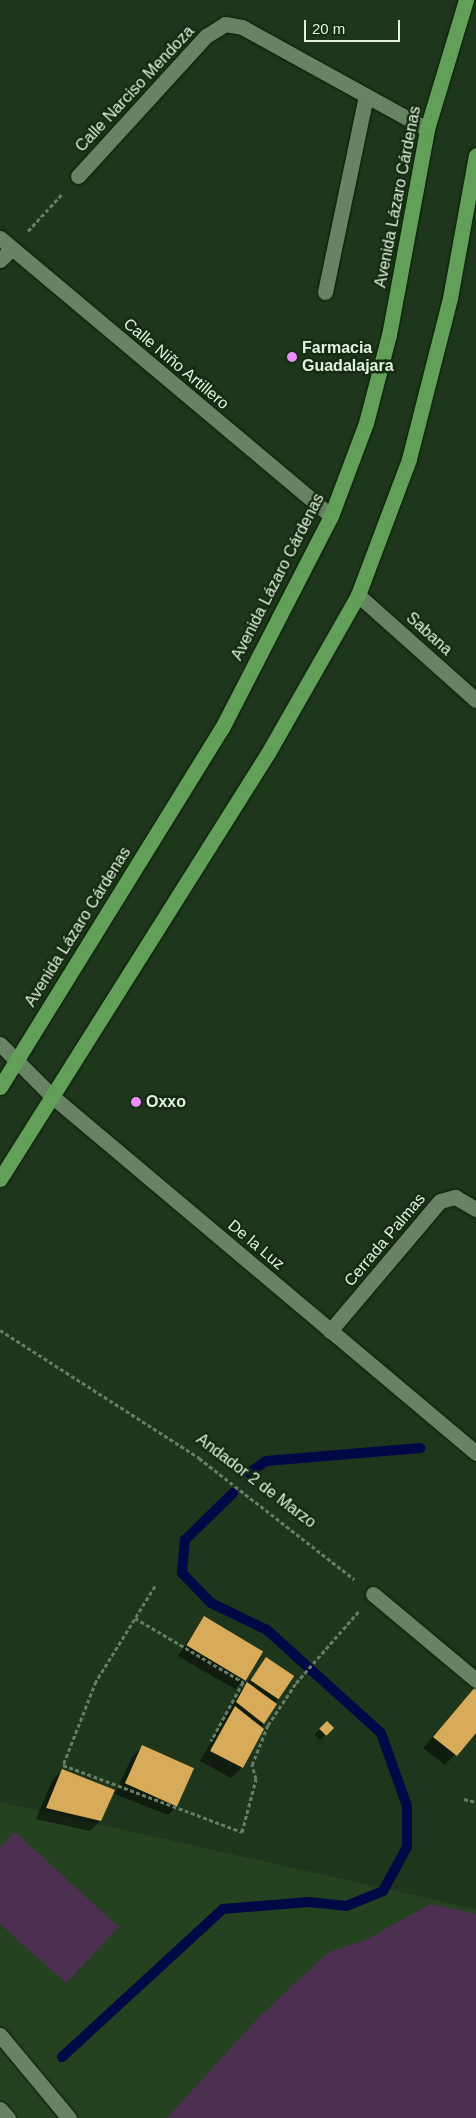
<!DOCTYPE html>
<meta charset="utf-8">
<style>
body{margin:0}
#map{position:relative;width:476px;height:2118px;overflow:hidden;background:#1e361b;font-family:Arial,sans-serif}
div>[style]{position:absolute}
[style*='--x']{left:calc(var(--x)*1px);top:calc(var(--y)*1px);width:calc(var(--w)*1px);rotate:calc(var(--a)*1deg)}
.built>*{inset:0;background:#244120}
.green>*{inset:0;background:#4d2f52}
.shadow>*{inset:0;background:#0007;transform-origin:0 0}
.stream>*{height:10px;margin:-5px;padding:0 5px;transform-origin:5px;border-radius:5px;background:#000945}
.building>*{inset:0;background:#d7ab59;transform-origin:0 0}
.path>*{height:3px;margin-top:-1.5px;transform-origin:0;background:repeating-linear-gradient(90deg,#697d66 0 4px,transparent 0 6.5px)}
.roads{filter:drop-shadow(0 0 1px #061d04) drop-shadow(0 0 1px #061d04)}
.minor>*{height:15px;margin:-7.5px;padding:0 7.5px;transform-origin:7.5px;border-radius:7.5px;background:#688364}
.major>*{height:15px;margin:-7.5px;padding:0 7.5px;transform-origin:7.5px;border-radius:7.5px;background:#629f59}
.dots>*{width:14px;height:14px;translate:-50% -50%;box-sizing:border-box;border:2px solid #152c11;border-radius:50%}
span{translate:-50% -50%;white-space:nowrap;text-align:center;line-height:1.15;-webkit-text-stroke:5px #152c11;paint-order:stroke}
.street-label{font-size:16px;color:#e3f2e0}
.poi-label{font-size:16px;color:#e3f2e0;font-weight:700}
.left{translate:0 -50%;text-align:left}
.scale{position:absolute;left:304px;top:20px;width:96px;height:22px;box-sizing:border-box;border:2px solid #e3f2e0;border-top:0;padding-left:6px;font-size:15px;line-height:18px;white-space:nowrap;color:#e3f2e0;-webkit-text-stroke:4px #152c11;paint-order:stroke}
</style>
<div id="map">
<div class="built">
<i style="clip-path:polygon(0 1802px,476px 1909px,476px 2118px,0 2118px)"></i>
</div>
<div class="green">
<i style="clip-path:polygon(15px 1832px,119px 1927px,66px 1983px,0 1924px,0 1847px)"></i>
<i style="clip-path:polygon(430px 1904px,476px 1914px,476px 2118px,167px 2118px,260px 2016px,329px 1952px,366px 1940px)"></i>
</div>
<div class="shadow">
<i style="clip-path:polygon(204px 1617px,245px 1678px,235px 1689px,178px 1656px)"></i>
<i style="clip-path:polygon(266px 1659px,277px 1699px,242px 1767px,231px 1778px,200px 1761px,242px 1689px)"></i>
<i style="clip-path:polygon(476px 1687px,476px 1731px,445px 1765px,423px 1748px)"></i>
<i style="left:327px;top:1722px;width:8px;height:18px;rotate:45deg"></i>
<i style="clip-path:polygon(143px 1746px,192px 1768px,178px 1804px,168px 1815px,112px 1793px,100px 1821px,90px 1831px,36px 1819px,52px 1781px,62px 1770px,116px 1791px,132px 1757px)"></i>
</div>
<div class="stream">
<i style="--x:249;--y:1473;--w:21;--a:-35"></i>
<i style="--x:266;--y:1461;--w:155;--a:-4.8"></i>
<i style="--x:62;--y:2057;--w:219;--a:-42.6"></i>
<i style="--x:223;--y:1909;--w:86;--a:-4.7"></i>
<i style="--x:309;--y:1902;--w:37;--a:6"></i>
<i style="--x:346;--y:1906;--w:40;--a:-22"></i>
<i style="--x:383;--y:1891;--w:50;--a:-61.4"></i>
<i style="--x:407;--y:1847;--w:41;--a:-90"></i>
<i style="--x:407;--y:1806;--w:77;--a:-109.6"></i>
<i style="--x:381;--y:1733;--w:154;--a:-137.9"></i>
<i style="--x:267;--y:1630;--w:62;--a:-154.3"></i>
<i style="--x:211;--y:1603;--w:42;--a:-134"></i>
<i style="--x:182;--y:1573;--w:33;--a:-85"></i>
<i style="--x:185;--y:1540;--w:67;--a:-44.4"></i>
</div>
<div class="building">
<i style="left:204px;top:1616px;width:69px;height:34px;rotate:31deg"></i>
<i style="left:266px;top:1657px;width:34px;height:28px;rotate:34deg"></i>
<i style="clip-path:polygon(247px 1682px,277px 1704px,264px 1724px,236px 1702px)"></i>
<i style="clip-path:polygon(476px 1686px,476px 1733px,457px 1756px,433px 1737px)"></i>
<i style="clip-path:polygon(235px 1706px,264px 1729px,243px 1768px,210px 1751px)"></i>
<i style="left:327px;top:1721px;width:10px;height:11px;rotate:45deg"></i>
<i style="left:142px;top:1745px;width:57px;height:42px;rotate:24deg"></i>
<i style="clip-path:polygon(62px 1769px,115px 1790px,101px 1821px,46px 1808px)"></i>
</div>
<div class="path">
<i style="--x:28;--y:231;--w:50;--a:-47.4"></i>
<i style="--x:0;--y:1330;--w:237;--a:32.7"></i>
<i style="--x:199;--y:1458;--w:197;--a:38"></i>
<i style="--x:155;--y:1586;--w:112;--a:121.8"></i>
<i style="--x:96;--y:1681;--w:90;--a:111.4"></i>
<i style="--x:63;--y:1765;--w:191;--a:20.5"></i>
<i style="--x:242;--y:1832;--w:55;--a:-75.2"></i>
<i style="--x:256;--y:1779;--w:15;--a:-106"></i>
<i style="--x:252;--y:1765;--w:43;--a:-68.2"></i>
<i style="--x:268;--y:1725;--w:50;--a:-56.3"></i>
<i style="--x:296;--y:1683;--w:96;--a:-48.8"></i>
<i style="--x:135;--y:1618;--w:126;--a:30.7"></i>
<i style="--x:243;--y:1682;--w:67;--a:118.5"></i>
<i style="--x:464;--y:1799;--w:12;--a:14"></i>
</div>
<div class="roads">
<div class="minor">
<i style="--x:78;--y:176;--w:190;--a:-47.6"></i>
<i style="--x:206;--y:36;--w:22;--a:-32"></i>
<i style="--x:225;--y:24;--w:17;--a:10"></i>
<i style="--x:242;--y:27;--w:211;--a:28.9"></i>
<i style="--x:0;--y:238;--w:432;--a:40"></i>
<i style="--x:0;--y:260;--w:16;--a:-45"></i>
<i style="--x:325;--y:292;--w:200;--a:-78.2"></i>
<i style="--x:358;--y:595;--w:158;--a:41.7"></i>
<i style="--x:0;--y:1044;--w:75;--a:45"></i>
<i style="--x:53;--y:1097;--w:553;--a:40.08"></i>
<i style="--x:330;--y:1331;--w:170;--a:-49.8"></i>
<i style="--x:440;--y:1201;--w:16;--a:-15"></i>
<i style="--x:455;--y:1197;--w:24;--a:30"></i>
<i style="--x:373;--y:1594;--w:134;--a:39.9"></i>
<i style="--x:0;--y:2035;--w:108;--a:50.3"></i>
<i style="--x:0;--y:2109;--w:12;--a:48"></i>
</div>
<div class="major">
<i style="--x:0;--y:1087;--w:422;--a:-58.3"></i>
<i style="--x:222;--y:728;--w:238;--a:-62.8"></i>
<i style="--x:331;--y:516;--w:99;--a:-69.4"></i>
<i style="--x:366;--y:423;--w:91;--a:-75.4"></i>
<i style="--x:389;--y:335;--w:209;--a:-79.5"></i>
<i style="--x:427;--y:129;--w:135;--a:-73.2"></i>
<i style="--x:0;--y:1179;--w:503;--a:-57.83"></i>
<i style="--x:268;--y:753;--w:182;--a:-60.3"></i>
<i style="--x:358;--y:595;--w:145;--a:-69.4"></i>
<i style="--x:409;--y:459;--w:166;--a:-75.7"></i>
<i style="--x:450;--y:298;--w:145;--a:-79.7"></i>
</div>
</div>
<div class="dots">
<i style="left:292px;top:357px;background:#eb8dfc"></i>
<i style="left:136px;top:1102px;background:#eb8dfc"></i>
</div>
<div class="street-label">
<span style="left:135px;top:89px;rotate:-47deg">Calle Narciso Mendoza</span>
<span style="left:398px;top:197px;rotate:-79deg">Avenida Lázaro Cárdenas</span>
<span style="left:176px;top:364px;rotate:40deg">Calle Niño Artillero</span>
<span style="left:278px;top:577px;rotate:-63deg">Avenida Lázaro Cárdenas</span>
<span style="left:429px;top:634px;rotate:42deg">Sabana</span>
<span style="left:78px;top:927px;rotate:-58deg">Avenida Lázaro Cárdenas</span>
<span style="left:385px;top:1240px;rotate:-50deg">Cerrada Palmas</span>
<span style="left:256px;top:1245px;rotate:40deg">De la Luz</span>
<span style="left:256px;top:1481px;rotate:37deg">Andador 2 de Marzo</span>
</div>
<div class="poi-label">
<span class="left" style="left:302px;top:357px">Farmacia<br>Guadalajara</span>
<span class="left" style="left:146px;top:1102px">Oxxo</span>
</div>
<div class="scale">20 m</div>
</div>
